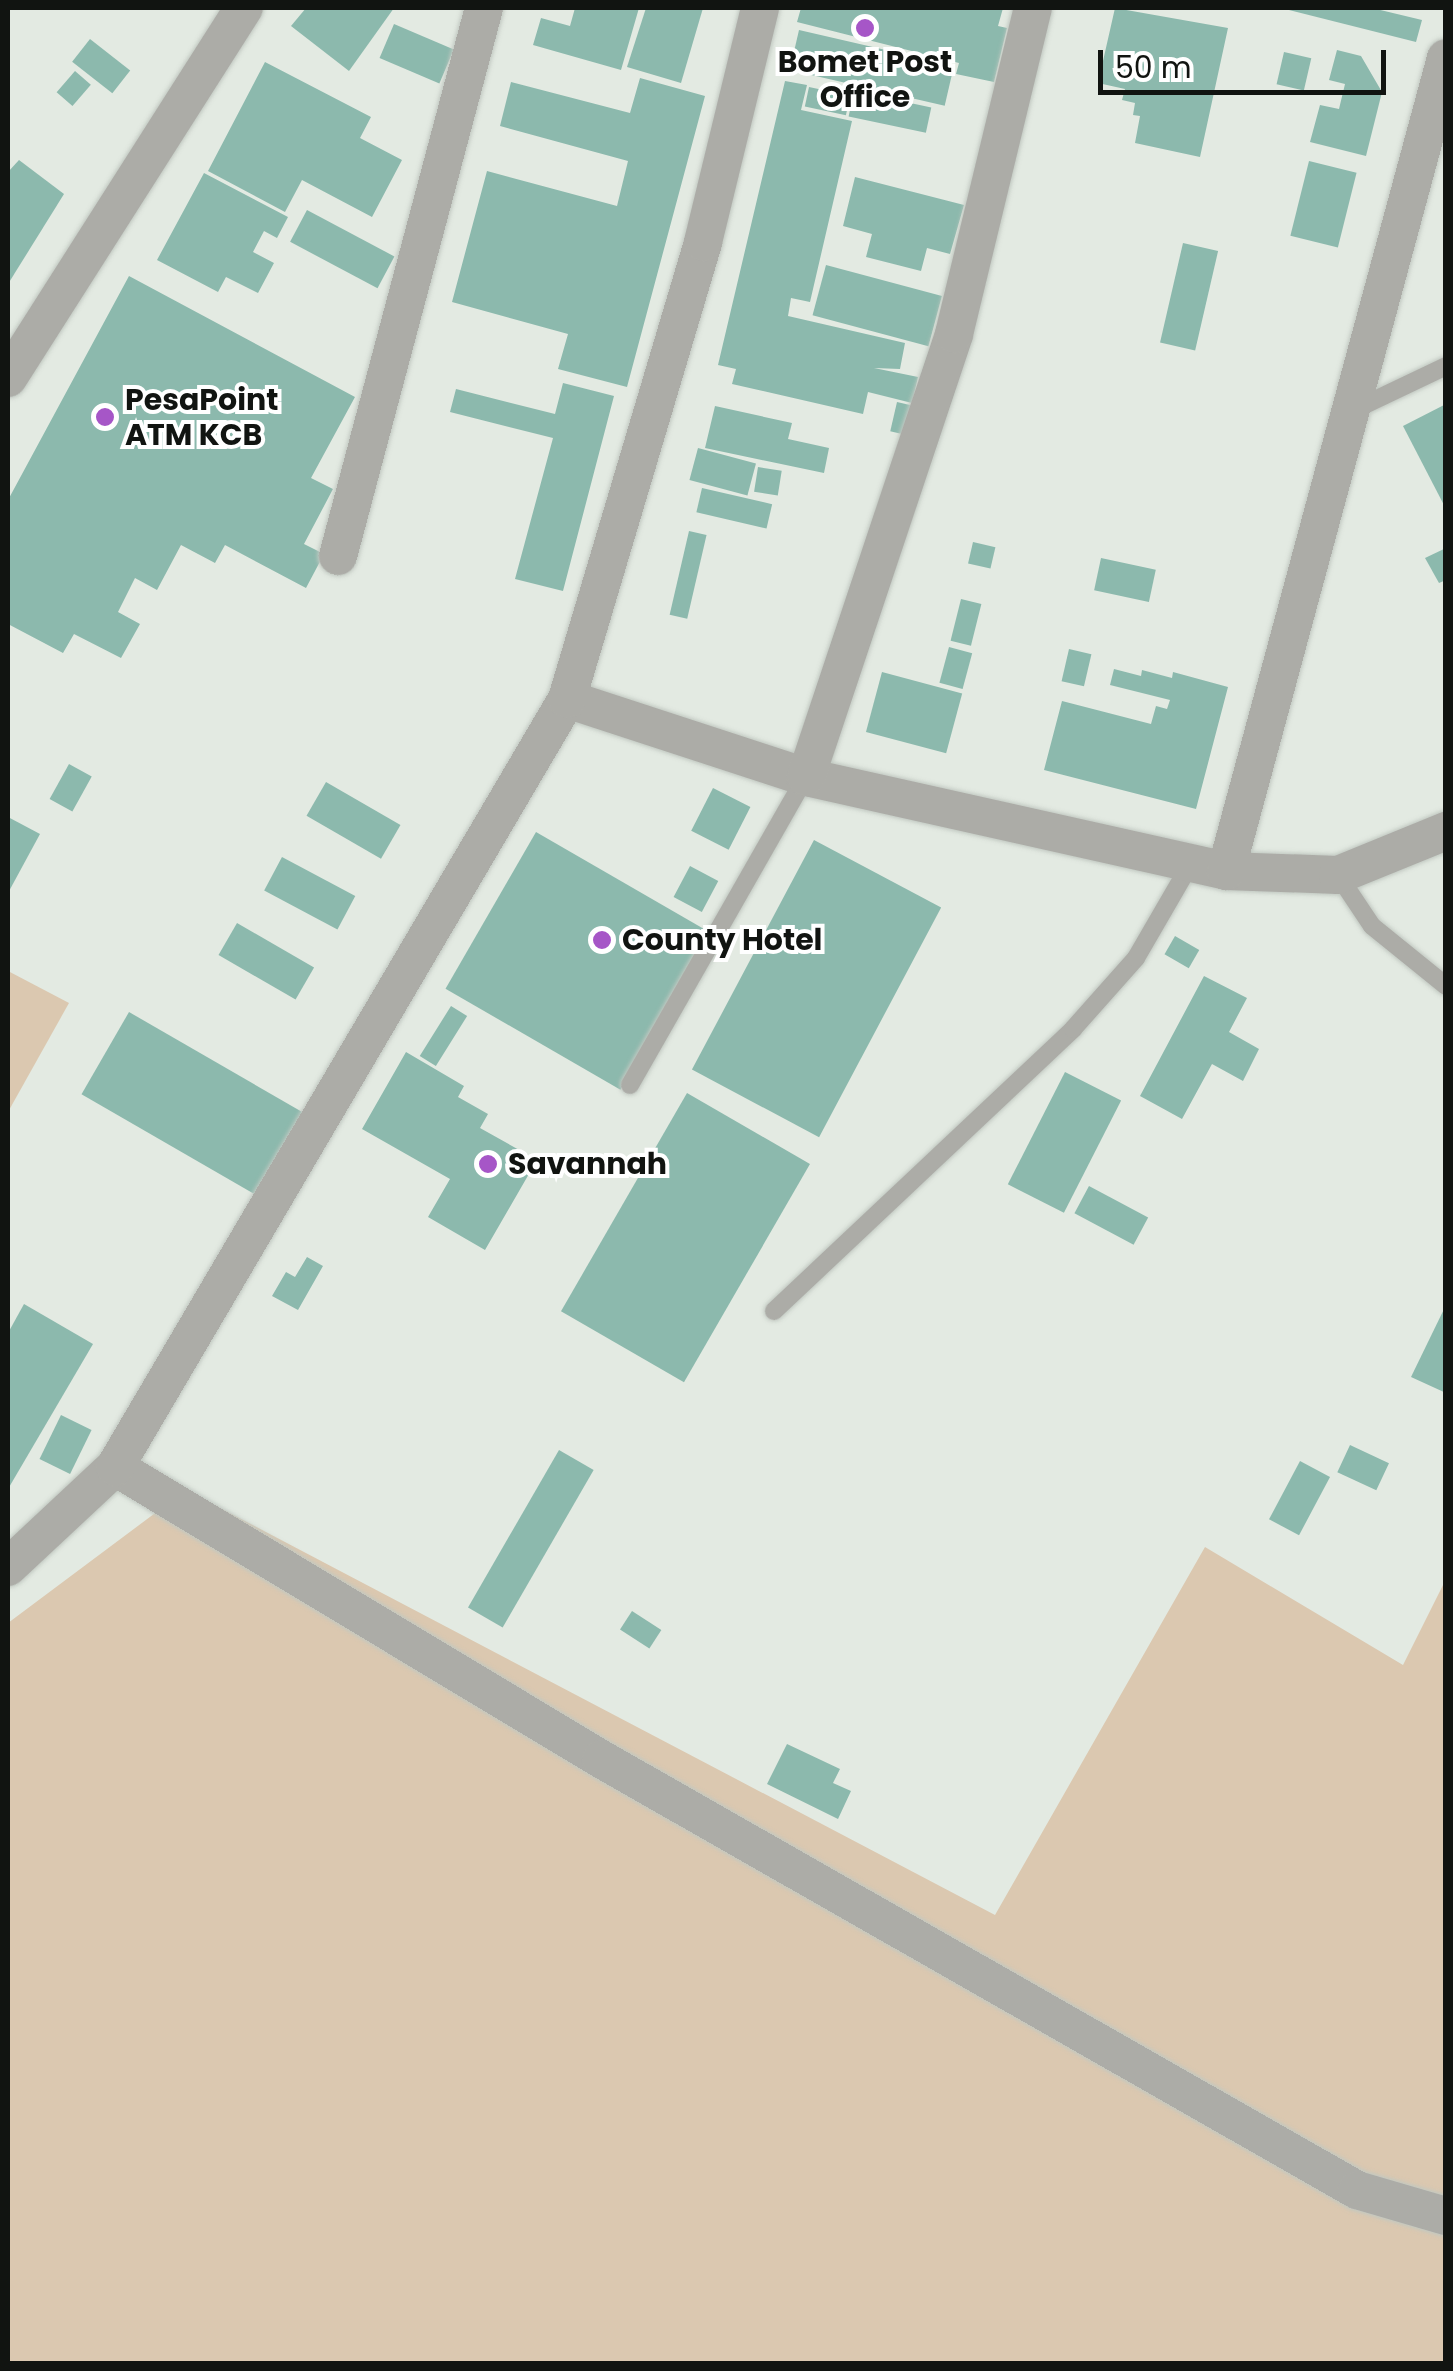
<!DOCTYPE html>
<style>
body{margin:0}
#map{position:relative;width:1453px;height:2371px;overflow:hidden;background:#e3eae2;font-family:Poppins,sans-serif}
div>[style]{position:absolute}
[style*='--x']{left:calc(var(--x)*1px);top:calc(var(--y)*1px);width:calc(var(--w)*1px);rotate:calc(var(--a)*1deg)}
.green>*{inset:0;background:#dbc8b0}
.building>*{inset:0;background:#8cb9ad;transform-origin:0 0}
.roads{filter:drop-shadow(0 0 2px #c1c8c1) drop-shadow(0 0 2px #c1c8c1)}
.lane>*{height:18px;margin:-9px;padding:0 9px;transform-origin:9px;border-radius:9px;background:#acaca7}
.street>*{height:38px;margin:-19px;padding:0 19px;transform-origin:19px;border-radius:19px;background:#acaca7}
.dots>*{width:28px;height:28px;translate:-50% -50%;box-sizing:border-box;border:5px solid #fff;border-radius:50%}
span{translate:-50% -50%;white-space:nowrap;text-align:center;line-height:1.15;-webkit-text-stroke:8px #fff;paint-order:stroke}
.poi-label{font-size:30px;color:#111411;font-weight:700}
.left{translate:0 -50%;text-align:left}
.frame{position:absolute;inset:0;border:10px solid #111411;pointer-events:none}
.scale{position:absolute;left:1098px;top:50px;width:288px;height:45px;box-sizing:border-box;border:5px solid #111411;border-top:0;padding-left:12px;font-size:30px;line-height:35px;white-space:nowrap;color:#111411;-webkit-text-stroke:8px #fff;paint-order:stroke}
</style>
<div id="map">
<div class="green">
<i style="clip-path:polygon(8px 971px,69px 1003px,8px 1112px)"></i>
<i style="clip-path:polygon(186px 1490px,995px 1915px,1205px 1547px,1403px 1665px,1445px 1581px,1445px 2363px,8px 2364px,8px 1623px)"></i>
</div>
<div class="building">
<i style="clip-path:polygon(306px 8px,394px 8px,349px 71px,291px 26px)"></i>
<i style="clip-path:polygon(575px 8px,639px 8px,621px 70px,533px 45px,541px 18px,570px 26px)"></i>
<i style="clip-path:polygon(646px 8px,703px 8px,681px 83px,627px 67px)"></i>
<i style="clip-path:polygon(801px 8px,1003px 8px,998px 26px,1007px 28px,994px 82px,956px 74px,959px 63px,797px 22px)"></i>
<i style="clip-path:polygon(1115px 8px,1228px 28px,1200px 157px,1135px 143px,1140px 116px,1133px 115px,1135px 103px,1122px 100px,1125px 89px,1098px 83px)"></i>
<i style="clip-path:polygon(1281px 8px,1372px 8px,1422px 20px,1416px 42px)"></i>
<i style="left:394px;top:24px;width:65px;height:37px;rotate:23deg"></i>
<i style="left:799px;top:30px;width:159px;height:41px;rotate:13deg"></i>
<i style="left:90px;top:39px;width:51px;height:29px;rotate:38deg"></i>
<i style="clip-path:polygon(1337px 50px,1361px 56px,1382px 92px,1366px 156px,1310px 142px,1320px 105px,1339px 109px,1345px 84px,1329px 80px)"></i>
<i style="left:1284px;top:52px;width:28px;height:33px;rotate:13deg"></i>
<i style="clip-path:polygon(265px 62px,371px 117px,360px 138px,402px 160px,372px 217px,302px 180px,285px 212px,208px 171px)"></i>
<i style="left:75px;top:71px;width:21px;height:28px;rotate:41deg"></i>
<i style="clip-path:polygon(640px 78px,705px 96px,627px 387px,558px 369px,568px 334px,452px 302px,487px 171px,617px 206px,628px 161px,500px 126px,511px 82px,630px 113px)"></i>
<i style="clip-path:polygon(785px 81px,807px 85px,801px 110px,852px 121px,810px 302px,791px 298px,788px 316px,905px 343px,900px 369px,874px 368px,918px 377px,912px 403px,868px 392px,863px 414px,732px 384px,736px 369px,718px 365px)"></i>
<i style="left:809px;top:87px;width:42px;height:20px;rotate:12deg"></i>
<i style="left:854px;top:91px;width:79px;height:26px;rotate:12deg"></i>
<i style="clip-path:polygon(19px 160px,64px 194px,8px 284px,8px 172px)"></i>
<i style="left:1309px;top:161px;width:49px;height:77px;rotate:14deg"></i>
<i style="clip-path:polygon(204px 173px,288px 217px,277px 238px,264px 231px,253px 252px,274px 263px,258px 293px,226px 277px,218px 292px,157px 260px)"></i>
<i style="clip-path:polygon(855px 177px,964px 205px,950px 254px,927px 248px,921px 271px,866px 257px,872px 234px,843px 226px)"></i>
<i style="left:307px;top:210px;width:99px;height:36px;rotate:28deg"></i>
<i style="left:1183px;top:243px;width:36px;height:102px;rotate:13deg"></i>
<i style="left:826px;top:265px;width:120px;height:52px;rotate:15deg"></i>
<i style="clip-path:polygon(129px 276px,355px 397px,311px 478px,333px 489px,304px 544px,324px 554px,306px 588px,225px 545px,215px 563px,181px 545px,157px 590px,135px 578px,118px 612px,140px 624px,121px 658px,74px 634px,63px 653px,8px 624px,8px 500px)"></i>
<i style="clip-path:polygon(563px 383px,614px 396px,563px 591px,515px 579px,553px 438px,450px 412px,456px 389px,555px 414px)"></i>
<i style="left:897px;top:402px;width:22px;height:30px;rotate:13deg"></i>
<i style="clip-path:polygon(1446px 404px,1446px 509px,1403px 426px)"></i>
<i style="clip-path:polygon(715px 406px,792px 423px,788px 439px,829px 448px,824px 473px,705px 448px)"></i>
<i style="left:698px;top:448px;width:60px;height:33px;rotate:15deg"></i>
<i style="left:758px;top:467px;width:24px;height:25px;rotate:9deg"></i>
<i style="left:702px;top:488px;width:72px;height:25px;rotate:13deg"></i>
<i style="left:689px;top:531px;width:18px;height:86px;rotate:13deg"></i>
<i style="left:973px;top:542px;width:23px;height:22px;rotate:13deg"></i>
<i style="clip-path:polygon(1446px 548px,1446px 580px,1439px 583px,1425px 558px)"></i>
<i style="left:1101px;top:558px;width:56px;height:33px;rotate:12deg"></i>
<i style="left:961px;top:599px;width:21px;height:43px;rotate:14deg"></i>
<i style="left:949px;top:647px;width:24px;height:37px;rotate:15deg"></i>
<i style="left:1069px;top:649px;width:23px;height:33px;rotate:13deg"></i>
<i style="clip-path:polygon(1114px 669px,1141px 676px,1142px 670px,1172px 678px,1173px 672px,1228px 687px,1196px 809px,1044px 770px,1062px 701px,1151px 724px,1156px 706px,1167px 709px,1170px 700px,1110px 685px)"></i>
<i style="left:882px;top:672px;width:83px;height:62px;rotate:15deg"></i>
<i style="left:69px;top:764px;width:26px;height:40px;rotate:29deg"></i>
<i style="left:326px;top:782px;width:86px;height:39px;rotate:30deg"></i>
<i style="left:713px;top:788px;width:42px;height:48px;rotate:27deg"></i>
<i style="clip-path:polygon(8px 817px,40px 834px,8px 893px)"></i>
<i style="left:536px;top:832px;width:202px;height:181px;rotate:30deg"></i>
<i style="left:814px;top:840px;width:144px;height:260px;rotate:28deg"></i>
<i style="left:282px;top:857px;width:83px;height:38px;rotate:28deg"></i>
<i style="left:690px;top:866px;width:32px;height:35px;rotate:28deg"></i>
<i style="left:237px;top:923px;width:89px;height:37px;rotate:30deg"></i>
<i style="left:1175px;top:936px;width:28px;height:21px;rotate:30deg"></i>
<i style="clip-path:polygon(1204px 976px,1247px 998px,1229px 1032px,1259px 1049px,1243px 1081px,1212px 1064px,1182px 1119px,1140px 1096px)"></i>
<i style="left:451px;top:1006px;width:19px;height:59px;rotate:32deg"></i>
<i style="left:129px;top:1012px;width:202px;height:95px;rotate:30deg"></i>
<i style="clip-path:polygon(406px 1052px,464px 1086px,458px 1097px,488px 1114px,480px 1128px,537px 1160px,485px 1250px,428px 1217px,450px 1179px,362px 1129px)"></i>
<i style="left:1065px;top:1072px;width:63px;height:126px;rotate:27deg"></i>
<i style="left:687px;top:1093px;width:142px;height:252px;rotate:30deg"></i>
<i style="left:1089px;top:1186px;width:67px;height:31px;rotate:28deg"></i>
<i style="clip-path:polygon(307px 1257px,323px 1266px,298px 1310px,272px 1296px,286px 1272px,295px 1277px)"></i>
<i style="clip-path:polygon(24px 1304px,93px 1344px,8px 1489px,8px 1333px)"></i>
<i style="clip-path:polygon(1446px 1305px,1446px 1393px,1411px 1377px)"></i>
<i style="left:61px;top:1415px;width:34px;height:49px;rotate:26deg"></i>
<i style="left:1350px;top:1445px;width:43px;height:30px;rotate:25deg"></i>
<i style="left:559px;top:1450px;width:40px;height:182px;rotate:30deg"></i>
<i style="left:1300px;top:1461px;width:34px;height:66px;rotate:28deg"></i>
<i style="left:632px;top:1611px;width:35px;height:22px;rotate:33deg"></i>
<i style="clip-path:polygon(787px 1744px,840px 1769px,833px 1783px,851px 1791px,838px 1819px,767px 1784px)"></i>
</div>
<div class="roads">
<div class="lane">
<i style="--x:1356;--y:409;--w:100;--a:-25.5"></i>
<i style="--x:1338;--y:875;--w:61;--a:56.3"></i>
<i style="--x:1372;--y:926;--w:95;--a:39"></i>
<i style="--x:630;--y:1085;--w:355;--a:-60.3"></i>
<i style="--x:774;--y:1311;--w:411;--a:-43.3"></i>
<i style="--x:1073;--y:1029;--w:95;--a:-48.4"></i>
<i style="--x:1136;--y:958;--w:108;--a:-59.9"></i>
</div>
<div class="street">
<i style="--x:8;--y:378;--w:439;--a:-57.5"></i>
<i style="--x:338;--y:556;--w:567;--a:-75.08"></i>
<i style="--x:567;--y:699;--w:251;--a:18.1"></i>
<i style="--x:806;--y:777;--w:430;--a:12.6"></i>
<i style="--x:1226;--y:871;--w:112;--a:2"></i>
<i style="--x:1338;--y:875;--w:117;--a:-22.2"></i>
<i style="--x:806;--y:777;--w:467;--a:-71.5"></i>
<i style="--x:954;--y:334;--w:335;--a:-76.4"></i>
<i style="--x:1226;--y:871;--w:842;--a:-74.86"></i>
<i style="--x:115;--y:1467;--w:567;--a:31"></i>
<i style="--x:601;--y:1759;--w:870;--a:29.69"></i>
<i style="--x:1357;--y:2190;--w:93;--a:16.3"></i>
<i style="--x:8;--y:1567;--w:146;--a:-43.1"></i>
<i style="--x:115;--y:1467;--w:891;--a:-59.52"></i>
<i style="--x:567;--y:699;--w:477;--a:-73.4"></i>
<i style="--x:703;--y:242;--w:241;--a:-76.3"></i>
</div>
</div>
<div class="dots">
<i style="left:865px;top:28px;background:#a656c7"></i>
<i style="left:105px;top:417px;background:#a656c7"></i>
<i style="left:602px;top:940px;background:#a656c7"></i>
<i style="left:488px;top:1164px;background:#a656c7"></i>
</div>
<div class="poi-label">
<span style="left:865px;top:79px">Bomet Post<br>Office</span>
<span class="left" style="left:125px;top:417px">PesaPoint<br>ATM KCB</span>
<span class="left" style="left:622px;top:940px">County Hotel</span>
<span class="left" style="left:508px;top:1164px">Savannah</span>
</div>
<div class="frame"></div>
<div class="scale">50 m</div>
</div>
